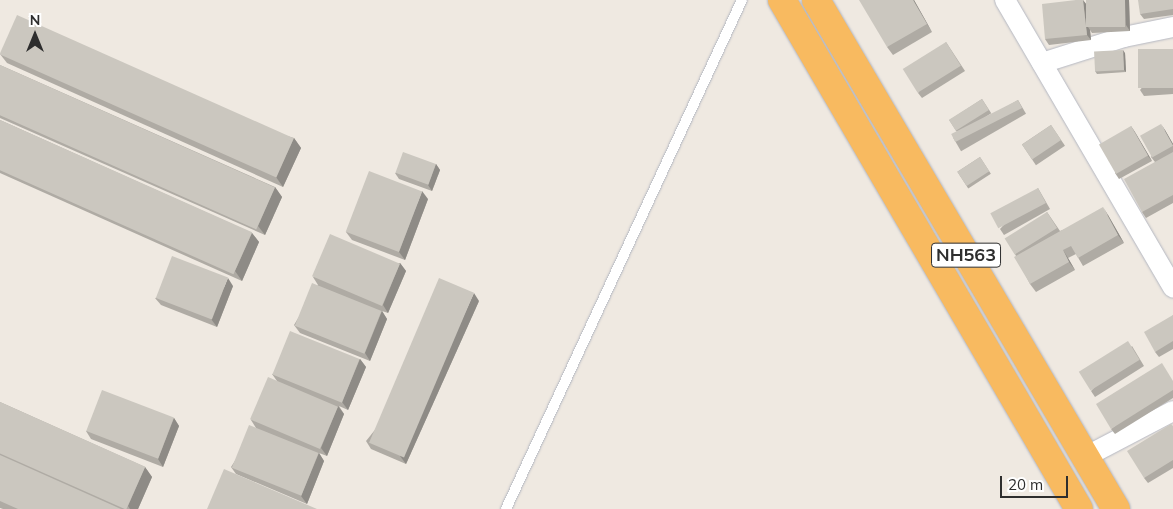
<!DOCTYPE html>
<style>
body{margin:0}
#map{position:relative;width:1173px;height:509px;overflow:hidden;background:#efe9e1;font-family:Mulish,sans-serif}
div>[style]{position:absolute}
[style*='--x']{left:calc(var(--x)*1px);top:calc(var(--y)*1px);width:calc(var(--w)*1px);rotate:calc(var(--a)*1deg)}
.roads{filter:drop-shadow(0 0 1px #b4b7c1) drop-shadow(0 0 1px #b4b7c1)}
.service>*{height:10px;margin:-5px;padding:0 5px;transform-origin:5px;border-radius:5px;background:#fff}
.minor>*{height:20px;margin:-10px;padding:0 10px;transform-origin:10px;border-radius:10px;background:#fff}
.trunk>*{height:28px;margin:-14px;padding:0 14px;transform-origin:14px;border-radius:14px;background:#f8ba60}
.wall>*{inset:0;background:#afaba4;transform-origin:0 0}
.shaded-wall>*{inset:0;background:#8e8b86}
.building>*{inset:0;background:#cbc7bf;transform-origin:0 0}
span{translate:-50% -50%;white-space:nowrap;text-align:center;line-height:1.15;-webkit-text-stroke:4px #fff;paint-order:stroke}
.shield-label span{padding:1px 4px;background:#fff;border:1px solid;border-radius:4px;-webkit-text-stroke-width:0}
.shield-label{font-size:18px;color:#2e2e2e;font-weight:700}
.north{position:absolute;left:10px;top:10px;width:50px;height:50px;-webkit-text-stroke:4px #fff;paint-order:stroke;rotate:0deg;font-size:14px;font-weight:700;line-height:20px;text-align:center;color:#2e2e2e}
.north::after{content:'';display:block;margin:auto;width:18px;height:22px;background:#2e2e2e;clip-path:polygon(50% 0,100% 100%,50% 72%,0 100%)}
.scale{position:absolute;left:1000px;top:476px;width:68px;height:22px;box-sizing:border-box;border:2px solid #2e2e2e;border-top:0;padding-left:6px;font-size:15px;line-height:18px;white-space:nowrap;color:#2e2e2e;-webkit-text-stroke:4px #fff;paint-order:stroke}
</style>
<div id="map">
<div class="roads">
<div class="service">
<i style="--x:506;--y:509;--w:561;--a:-65.13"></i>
</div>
<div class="minor">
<i style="--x:1005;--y:0;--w:333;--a:59.7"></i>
<i style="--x:1042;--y:63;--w:86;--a:-17.6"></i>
<i style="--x:1124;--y:37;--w:50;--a:-11.5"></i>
<i style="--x:1085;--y:457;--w:99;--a:-27.6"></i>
</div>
<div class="trunk">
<i style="--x:782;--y:0;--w:589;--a:59.74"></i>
<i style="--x:816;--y:0;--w:591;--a:59.49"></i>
</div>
</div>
<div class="wall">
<i style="clip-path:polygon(914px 0,932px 32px,893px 55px,887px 47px)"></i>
<i style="clip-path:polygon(1076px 0,1083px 0,1086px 5px,1086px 0,1129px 0,1130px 31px,1092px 33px,1090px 30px,1091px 40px,1049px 45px,1045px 39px)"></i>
<i style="clip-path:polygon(1173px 0,1173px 15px,1144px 19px,1140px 14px)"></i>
<i style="clip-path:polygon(946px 42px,965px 71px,922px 98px,918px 93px)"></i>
<i style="clip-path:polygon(1173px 49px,1173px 94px,1144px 96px,1140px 90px)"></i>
<i style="clip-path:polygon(1125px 53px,1126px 72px,1097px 74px,1095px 71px)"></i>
<i style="clip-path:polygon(0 54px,294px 138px,301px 148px,283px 187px,7px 63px)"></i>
<i style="clip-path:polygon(0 65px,275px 187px,282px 197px,265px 235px,0 118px)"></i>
<i style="left:982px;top:99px;width:17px;height:39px;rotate:57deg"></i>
<i style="left:1018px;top:100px;width:16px;height:75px;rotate:60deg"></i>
<i style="clip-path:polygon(0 120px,252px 233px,259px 242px,242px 281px,0 173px)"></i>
<i style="left:1051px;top:125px;width:25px;height:35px;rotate:56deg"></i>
<i style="clip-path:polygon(1131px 126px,1152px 161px,1119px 179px,1115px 173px)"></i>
<i style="clip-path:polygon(1165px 130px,1173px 144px,1173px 203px,1146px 218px,1142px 212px,1155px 162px,1151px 157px)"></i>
<i style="left:980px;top:157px;width:20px;height:27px;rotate:57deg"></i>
<i style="clip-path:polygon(436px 164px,440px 170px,432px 191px,399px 179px,395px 173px)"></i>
<i style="clip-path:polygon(1038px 188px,1050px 209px,1004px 235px,1000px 229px)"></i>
<i style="clip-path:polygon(428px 199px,405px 260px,352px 240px,346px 232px)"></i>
<i style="clip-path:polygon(1047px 212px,1060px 231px,1108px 215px,1124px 243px,1083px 266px,1076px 254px,1068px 258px,1075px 270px,1036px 292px,1030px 284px,1015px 254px)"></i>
<i style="clip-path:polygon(400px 263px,406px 271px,388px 313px,382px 311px,387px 319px,370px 361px,300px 333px,294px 325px,318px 285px,313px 277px)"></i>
<i style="clip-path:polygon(233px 286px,217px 327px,161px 305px,155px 298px)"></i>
<i style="clip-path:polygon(479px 301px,406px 464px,371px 449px,366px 441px)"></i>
<i style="clip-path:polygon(1173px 315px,1173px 349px,1159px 357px,1155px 352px)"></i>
<i style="clip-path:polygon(1132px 346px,1144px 366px,1095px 397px,1091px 391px)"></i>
<i style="clip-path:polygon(360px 359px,366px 367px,348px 410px,339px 406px,344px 414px,327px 456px,319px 453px,324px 461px,307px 504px,236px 474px,231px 467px,256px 428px,251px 420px,277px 381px,272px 374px)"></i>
<i style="clip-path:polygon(1173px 381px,1173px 398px,1115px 434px,1111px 429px)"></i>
<i style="clip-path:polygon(0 402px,145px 467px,152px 477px,138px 509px,3px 509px,0 508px)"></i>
<i style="clip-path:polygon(174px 418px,179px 426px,163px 467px,91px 439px,86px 431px)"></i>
<i style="clip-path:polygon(1173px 426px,1173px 468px,1148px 483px,1144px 478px)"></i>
</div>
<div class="shaded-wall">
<i style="clip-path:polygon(913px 0,914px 0,932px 32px,927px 24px)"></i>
<i style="clip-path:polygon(1083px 0,1087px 5px,1088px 27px,1090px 30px,1091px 40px,1087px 35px)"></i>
<i style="clip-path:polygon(1125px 0,1129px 0,1130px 31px,1126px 25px)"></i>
<i style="clip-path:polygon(1123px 50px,1125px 53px,1126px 72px,1124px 70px)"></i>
<i style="clip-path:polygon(1161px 124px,1165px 130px,1173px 144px,1173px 146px)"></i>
<i style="clip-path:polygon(1131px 126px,1135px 132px,1152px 161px,1148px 156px)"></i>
<i style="clip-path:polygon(294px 138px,301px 148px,283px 187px,276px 177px)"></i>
<i style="clip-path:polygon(436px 164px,440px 170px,432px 191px,428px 185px)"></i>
<i style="clip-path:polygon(275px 187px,282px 197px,265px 235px,258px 226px)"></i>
<i style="clip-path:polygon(422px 191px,428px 199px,405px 260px,399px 252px)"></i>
<i style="clip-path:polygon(1103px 207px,1108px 215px,1124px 243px,1118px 235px)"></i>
<i style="clip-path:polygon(252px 233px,259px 242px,242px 281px,235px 271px)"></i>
<i style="clip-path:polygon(1063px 250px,1068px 258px,1075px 270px,1069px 262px)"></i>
<i style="clip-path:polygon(400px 263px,406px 271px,388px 313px,383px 305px)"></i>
<i style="clip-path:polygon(228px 278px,233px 286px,217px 327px,211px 319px)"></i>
<i style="clip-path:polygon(474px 293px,479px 301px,406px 464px,400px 456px)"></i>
<i style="clip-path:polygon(382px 311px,387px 319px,370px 361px,365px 353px)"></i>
<i style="clip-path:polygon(360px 359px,366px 367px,348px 410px,342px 402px)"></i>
<i style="clip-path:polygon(338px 406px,344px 414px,327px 456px,321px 448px)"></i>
<i style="clip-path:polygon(174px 418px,179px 426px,163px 467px,158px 459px)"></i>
<i style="clip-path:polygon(319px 453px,324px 461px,307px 504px,301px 496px)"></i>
<i style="clip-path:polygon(145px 467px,152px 477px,138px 509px,130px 509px,128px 506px)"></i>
</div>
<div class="building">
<i style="clip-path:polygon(859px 0,913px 0,927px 24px,887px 47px)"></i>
<i style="clip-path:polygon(1076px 0,1083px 0,1087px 35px,1045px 39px,1042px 4px)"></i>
<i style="left:1086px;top:0;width:39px;height:27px"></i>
<i style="clip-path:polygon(1138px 0,1173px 0,1173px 9px,1140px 14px)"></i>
<i style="left:17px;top:15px;width:303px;height:43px;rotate:24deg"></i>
<i style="left:946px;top:42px;width:28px;height:51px;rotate:58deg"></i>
<i style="left:1173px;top:49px;width:39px;height:35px;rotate:90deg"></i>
<i style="left:1123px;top:50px;width:20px;height:29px;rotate:87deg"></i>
<i style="left:0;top:65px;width:301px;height:46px;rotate:24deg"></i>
<i style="left:982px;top:99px;width:13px;height:39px;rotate:58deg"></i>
<i style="left:1018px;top:100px;width:9px;height:75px;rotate:63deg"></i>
<i style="left:0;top:120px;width:276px;height:46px;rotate:24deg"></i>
<i style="left:1161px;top:124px;width:25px;height:24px;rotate:61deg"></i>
<i style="left:1051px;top:125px;width:18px;height:35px;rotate:56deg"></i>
<i style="left:1131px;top:126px;width:34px;height:37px;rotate:60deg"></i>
<i style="left:403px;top:152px;width:35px;height:22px;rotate:20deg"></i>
<i style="clip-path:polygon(1173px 152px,1173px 195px,1142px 212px,1124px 179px)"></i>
<i style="left:980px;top:157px;width:17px;height:27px;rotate:57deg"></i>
<i style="left:369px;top:171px;width:57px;height:65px;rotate:21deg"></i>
<i style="left:1038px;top:188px;width:17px;height:54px;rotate:62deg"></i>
<i style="clip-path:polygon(1103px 207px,1118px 235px,1078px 258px,1071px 246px,1063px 250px,1069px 262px,1030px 284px,1014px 257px)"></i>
<i style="left:1047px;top:212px;width:19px;height:50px;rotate:58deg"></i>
<i style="left:330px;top:234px;width:76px;height:46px;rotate:23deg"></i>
<i style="left:172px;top:256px;width:60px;height:45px;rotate:21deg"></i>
<i style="left:439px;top:278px;width:38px;height:179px;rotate:23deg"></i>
<i style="left:312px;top:283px;width:75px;height:46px;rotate:22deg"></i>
<i style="clip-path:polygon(1173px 315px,1173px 341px,1155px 352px,1144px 332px)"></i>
<i style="left:290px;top:331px;width:75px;height:47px;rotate:22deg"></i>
<i style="left:1128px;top:341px;width:22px;height:58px;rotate:58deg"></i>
<i style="clip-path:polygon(1162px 363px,1173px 381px,1173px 390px,1111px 429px,1096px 404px)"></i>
<i style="left:268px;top:377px;width:76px;height:46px;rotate:23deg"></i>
<i style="left:102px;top:390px;width:77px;height:44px;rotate:21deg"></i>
<i style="left:0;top:402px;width:159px;height:47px;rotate:24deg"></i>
<i style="clip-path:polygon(1171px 424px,1173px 426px,1173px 460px,1144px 478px,1127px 451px)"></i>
<i style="left:249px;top:425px;width:75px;height:46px;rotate:22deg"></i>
<i style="clip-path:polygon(0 455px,121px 509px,18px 509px,0 501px)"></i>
<i style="clip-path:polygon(224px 469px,317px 509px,207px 509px)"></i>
</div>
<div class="shield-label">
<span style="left:966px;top:255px">NH563</span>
</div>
<div class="north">N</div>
<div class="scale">20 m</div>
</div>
